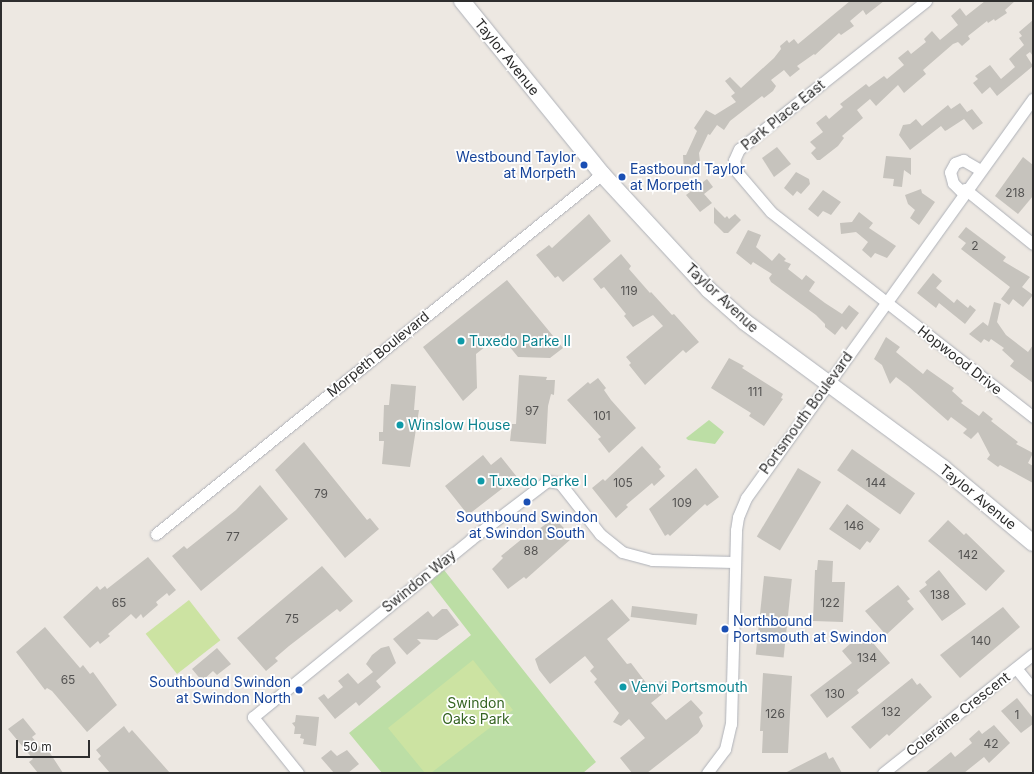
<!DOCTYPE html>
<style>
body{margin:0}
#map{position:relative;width:1034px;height:774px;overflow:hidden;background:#ede8e2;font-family:Inter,sans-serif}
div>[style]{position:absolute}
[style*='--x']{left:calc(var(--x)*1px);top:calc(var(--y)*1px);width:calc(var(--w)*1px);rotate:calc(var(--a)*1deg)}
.green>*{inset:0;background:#bcdea5}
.pitch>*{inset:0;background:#cce3a2;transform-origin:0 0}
.building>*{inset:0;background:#c6c3bd;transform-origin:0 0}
.roads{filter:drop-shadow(0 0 1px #aeb1b8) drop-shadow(0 0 1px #aeb1b8)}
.street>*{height:11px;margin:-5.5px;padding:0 5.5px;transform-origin:5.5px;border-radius:5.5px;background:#fff}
.secondary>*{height:16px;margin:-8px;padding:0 8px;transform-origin:8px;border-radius:8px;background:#fff}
.dots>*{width:11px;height:11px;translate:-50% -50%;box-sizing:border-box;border:2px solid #fff;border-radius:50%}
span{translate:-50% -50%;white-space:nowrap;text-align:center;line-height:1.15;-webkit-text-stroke:3.5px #fff;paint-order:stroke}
.number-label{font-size:12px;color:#545352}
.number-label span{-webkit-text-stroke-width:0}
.street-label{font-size:14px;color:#2e2e2e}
.transit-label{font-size:14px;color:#164399}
.right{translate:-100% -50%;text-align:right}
.left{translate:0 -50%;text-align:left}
.culture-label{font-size:14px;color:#0d838f}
.park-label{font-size:14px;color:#366523}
.frame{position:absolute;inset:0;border:2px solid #2e2e2e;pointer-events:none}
.scale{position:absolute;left:16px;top:740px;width:74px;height:18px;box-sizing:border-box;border:2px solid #2e2e2e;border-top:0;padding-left:5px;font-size:12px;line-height:14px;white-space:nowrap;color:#2e2e2e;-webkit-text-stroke:3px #fff;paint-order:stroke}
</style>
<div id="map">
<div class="green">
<i style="clip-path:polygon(709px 420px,724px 432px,715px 444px,688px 440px,686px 438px)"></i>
<i style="clip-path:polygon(444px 570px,596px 762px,583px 773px,382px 773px,349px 733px,471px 635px,430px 582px)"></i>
</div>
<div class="pitch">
<i style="left:189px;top:600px;width:51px;height:55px;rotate:52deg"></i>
<i style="clip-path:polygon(473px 660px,513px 710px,431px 773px,425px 773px,388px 728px)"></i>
</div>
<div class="building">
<i style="clip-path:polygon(850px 1px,884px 1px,866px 15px,863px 10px,850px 21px,854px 26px,841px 35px,839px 33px,815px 55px,814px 54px,797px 66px,800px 69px,790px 77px,784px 70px,771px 80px,776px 86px,773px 91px,764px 98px,762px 96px,730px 121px,724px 130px,717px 125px,710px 135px,708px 134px,699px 153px,701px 171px,684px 173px,683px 155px,686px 155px,697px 131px,694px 128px,706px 110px,715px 115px,736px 102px,731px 96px,735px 93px,725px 81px,730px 77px,741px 88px,774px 58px,781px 49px,780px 46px,787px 40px,789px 43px,794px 39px,798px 44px)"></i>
<i style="clip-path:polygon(985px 1px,1015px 1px,1005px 10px,1007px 13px,995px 21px,994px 19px,988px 23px,987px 21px,968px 36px,970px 39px,962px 46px,958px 42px,953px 44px,923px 70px,926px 74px,904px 93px,898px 85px,876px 106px,870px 99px,857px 110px,863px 118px,842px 136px,844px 138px,838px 146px,820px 160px,817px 160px,811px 153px,816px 148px,810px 142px,823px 132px,816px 123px,826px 115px,829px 119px,843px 107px,840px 104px,866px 84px,869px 87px,884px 76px,887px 79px,904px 65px,898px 58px,908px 50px,911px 54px,926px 42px,924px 39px,932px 31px,940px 40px,958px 25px,951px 16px,960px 8px,966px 16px)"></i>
<i style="clip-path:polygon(1033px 20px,1033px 56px,1030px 52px,1026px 55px,1033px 66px,997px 96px,990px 87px,982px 94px,973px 83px,978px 79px,975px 76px,990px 65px,1001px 79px,1015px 67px,1009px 59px,1024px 45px,1019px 38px,1022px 36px,1019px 32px)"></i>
<i style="clip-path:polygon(960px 103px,967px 112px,972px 109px,983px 123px,973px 130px,964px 119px,947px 130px,945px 131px,941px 126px,910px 150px,899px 135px,903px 125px,910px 124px,916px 119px,922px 126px,948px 105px,951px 109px)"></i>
<i style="clip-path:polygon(777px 147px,791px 164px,774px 177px,762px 158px)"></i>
<i style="clip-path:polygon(886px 156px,911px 158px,911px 175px,904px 170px,902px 187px,893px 186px,894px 179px,883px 178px)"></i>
<i style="clip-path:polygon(1023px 157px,1033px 165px,1033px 196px,1018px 214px,995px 196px)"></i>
<i style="clip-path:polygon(796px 172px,809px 179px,810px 184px,801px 194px,797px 191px,793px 196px,784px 188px)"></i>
<i style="clip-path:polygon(707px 179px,713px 187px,704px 194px,712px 203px,700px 212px,686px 195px)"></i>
<i style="clip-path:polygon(921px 189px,922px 193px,935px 202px,919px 225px,910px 218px,915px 210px,908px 204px,905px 195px)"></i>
<i style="clip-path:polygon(823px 190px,841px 202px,831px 215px,823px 211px,818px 217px,808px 209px)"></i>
<i style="clip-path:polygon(714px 207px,725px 218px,727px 216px,729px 219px,735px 214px,741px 220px,728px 233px,724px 233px,714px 223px)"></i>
<i style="clip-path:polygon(859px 212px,873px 223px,869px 228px,896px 246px,887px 258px,875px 253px,871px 258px,862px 250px,868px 242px,856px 232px,841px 234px,840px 223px,852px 222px)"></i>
<i style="clip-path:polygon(589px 214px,611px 241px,563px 282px,558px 276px,555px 278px,536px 255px,549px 245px,552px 248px)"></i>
<i style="clip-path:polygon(966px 227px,1006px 257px,1003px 261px,1030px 277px,1022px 287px,1033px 295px,1023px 307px,1013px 299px,1009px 305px,1001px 299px,1010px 287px,961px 249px,966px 243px,958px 237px)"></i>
<i style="clip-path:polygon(748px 230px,761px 235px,756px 247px,772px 261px,779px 253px,786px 259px,784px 261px,791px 264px,788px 269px,802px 280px,806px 275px,815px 282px,809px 291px,825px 303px,842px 314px,849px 305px,859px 313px,846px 330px,842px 326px,835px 335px,825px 327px,825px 324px,816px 315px,771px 282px,769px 278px,772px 274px,753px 262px,751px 265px,736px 253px)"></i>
<i style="clip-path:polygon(621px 254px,631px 266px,629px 269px,650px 293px,651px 292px,672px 315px,674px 314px,699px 342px,686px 353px,683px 350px,645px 385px,629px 365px,631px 363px,626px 357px,663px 326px,653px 315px,633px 327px,624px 316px,626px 314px,604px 287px,601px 289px,593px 279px)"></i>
<i style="clip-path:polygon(933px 273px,942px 281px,936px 288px,954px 303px,957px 299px,968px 308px,970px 305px,976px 310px,965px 324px,939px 303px,936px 308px,917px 293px)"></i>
<i style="clip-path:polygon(507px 280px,563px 348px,550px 358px,518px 357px,500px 335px,476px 354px,477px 388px,463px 401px,423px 347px)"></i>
<i style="clip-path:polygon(994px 302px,1001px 304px,997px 322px,1006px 335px,1028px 352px,1033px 345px,1033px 383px,1010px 366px,1014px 361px,1002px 350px,1004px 348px,991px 339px,989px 342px,984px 339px,981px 343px,969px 334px,983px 322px,988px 326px)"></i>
<i style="clip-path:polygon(886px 337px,900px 347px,896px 352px,923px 374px,927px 369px,954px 388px,952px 391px,963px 401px,961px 403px,979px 416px,983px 411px,993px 419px,991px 421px,1018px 442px,1016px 444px,1033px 453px,1028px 463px,1033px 466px,1033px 483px,1000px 465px,998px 467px,987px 459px,990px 455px,978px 432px,971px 439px,963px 433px,967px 429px,951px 417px,948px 421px,908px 386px,896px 377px,890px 384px,882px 365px,874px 359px)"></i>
<i style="clip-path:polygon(729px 358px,744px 366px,742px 368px,783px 394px,781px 398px,783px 399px,764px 426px,749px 416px,751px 413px,711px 388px)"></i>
<i style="clip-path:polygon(519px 375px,547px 377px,546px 380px,555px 380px,554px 395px,551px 394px,548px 406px,546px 444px,510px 441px,512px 424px,516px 424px)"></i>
<i style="clip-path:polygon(598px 378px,606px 388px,604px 390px,611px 400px,636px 428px,609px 453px,598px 439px,601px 437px,567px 400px,588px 382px,590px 384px)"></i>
<i style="clip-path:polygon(391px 384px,416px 386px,414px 410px,419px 410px,410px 467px,382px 464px,384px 441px,379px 441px,379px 432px,383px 432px,384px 405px,389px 405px)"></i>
<i style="clip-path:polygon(304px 442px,367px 520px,370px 518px,379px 529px,345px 558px,275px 470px)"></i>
<i style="clip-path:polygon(642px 446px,661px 467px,659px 469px,665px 476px,654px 486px,652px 483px,626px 505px,628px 507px,616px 518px,592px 488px,603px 479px,605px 481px)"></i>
<i style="left:852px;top:449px;width:77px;height:26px;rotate:35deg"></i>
<i style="clip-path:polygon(483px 455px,491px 465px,501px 457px,517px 477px,468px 515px,445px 486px)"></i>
<i style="clip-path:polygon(696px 468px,719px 497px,707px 506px,705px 504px,670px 536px,668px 534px,665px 536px,649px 509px)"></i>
<i style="left:798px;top:468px;width:27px;height:80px;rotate:31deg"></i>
<i style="clip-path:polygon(260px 485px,288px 519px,201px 591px,172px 556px,184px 546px,187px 549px,236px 510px)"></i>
<i style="clip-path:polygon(847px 504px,880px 529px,870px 543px,867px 541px,860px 550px,829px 529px)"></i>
<i style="clip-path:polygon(554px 518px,569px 533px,567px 535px,571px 539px,526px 579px,524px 577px,508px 589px,492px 569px,503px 558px,501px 556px,533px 530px,535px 532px)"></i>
<i style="clip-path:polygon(948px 520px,964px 535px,966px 533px,1005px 571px,986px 591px,928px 541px)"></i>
<i style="clip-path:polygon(148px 557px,176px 590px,169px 596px,167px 593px,156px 602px,158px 605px,143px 618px,141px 614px,136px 619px,131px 614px,108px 634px,110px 636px,100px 644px,98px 641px,90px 648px,63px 617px,97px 586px,100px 590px,105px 586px,107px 589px)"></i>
<i style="clip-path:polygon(818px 560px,833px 561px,832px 582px,845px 582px,843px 622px,813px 621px,815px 570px,817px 570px)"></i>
<i style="clip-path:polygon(322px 566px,353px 601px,340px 612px,337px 609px,289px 646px,275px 658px,278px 661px,266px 671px,237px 638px)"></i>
<i style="clip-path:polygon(939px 570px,966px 604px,942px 621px,919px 591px,927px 585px,925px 582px)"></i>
<i style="left:764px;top:576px;width:28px;height:79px;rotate:6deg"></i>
<i style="clip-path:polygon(898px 585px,910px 599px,907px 601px,914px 609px,886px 635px,865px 611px)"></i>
<i style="clip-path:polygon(612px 599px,630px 620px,607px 639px,627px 664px,631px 663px,650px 688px,660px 681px,667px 684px,667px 690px,651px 703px,666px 720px,691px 700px,703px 713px,699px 717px,703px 726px,698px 733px,647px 773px,632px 773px,620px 758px,645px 738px,629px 719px,621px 726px,613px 722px,619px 713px,594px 682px,597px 679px,590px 671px,594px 667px,585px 656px,550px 684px,539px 670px,535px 659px)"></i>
<i style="left:632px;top:606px;width:66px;height:11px;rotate:7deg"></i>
<i style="clip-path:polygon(1003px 607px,1020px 627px,960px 678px,940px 655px)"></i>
<i style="clip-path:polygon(442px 609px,447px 609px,459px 625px,437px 640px,417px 639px,421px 643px,407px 655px,393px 639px,428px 611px,433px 617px)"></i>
<i style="clip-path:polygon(45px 627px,80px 668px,83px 665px,90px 674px,93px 672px,117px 705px,87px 732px,52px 691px,47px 688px,45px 690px,16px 652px)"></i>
<i style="clip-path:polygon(861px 634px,866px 639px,868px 637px,890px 663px,857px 690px,859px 693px,827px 718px,810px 695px,852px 663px,842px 651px)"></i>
<i style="clip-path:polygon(389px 646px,396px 663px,376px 681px,381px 687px,359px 706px,356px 702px,335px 719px,318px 698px,324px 694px,328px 699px,343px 687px,338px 681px,348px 673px,358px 684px,373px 672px,366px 664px,372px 655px,381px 648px)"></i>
<i style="clip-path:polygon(217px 648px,231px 664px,217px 675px,213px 671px,202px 681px,192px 669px)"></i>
<i style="clip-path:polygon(763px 673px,792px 676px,788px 753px,762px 753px,763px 731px,760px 731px)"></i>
<i style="clip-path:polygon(912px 678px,917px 685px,920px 683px,932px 697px,889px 736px,887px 734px,870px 749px,851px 727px)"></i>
<i style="clip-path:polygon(1017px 698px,1033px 718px,1033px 724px,1021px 733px,1001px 711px)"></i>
<i style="clip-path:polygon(296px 715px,319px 717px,316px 746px,303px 744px,304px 739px,300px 738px,301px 734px,294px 734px,295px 727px,292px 723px,295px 722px)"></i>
<i style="clip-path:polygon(23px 718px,36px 734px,32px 737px,45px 753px,48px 750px,63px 773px,38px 773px,29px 762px,33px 759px,8px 729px)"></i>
<i style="clip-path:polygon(994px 725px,1010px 743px,989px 763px,984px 757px,964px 773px,925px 773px,951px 752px,955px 757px,972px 743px,969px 739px,979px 730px,982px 734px)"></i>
<i style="clip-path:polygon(124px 726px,129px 733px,132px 730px,170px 773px,110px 773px,98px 759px,101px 756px,96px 750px)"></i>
<i style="clip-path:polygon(331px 750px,337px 756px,347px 750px,359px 764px,348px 773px,334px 773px,321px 758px)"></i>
<i style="clip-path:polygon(826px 752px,829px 759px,833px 757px,842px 773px,785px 773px)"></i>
</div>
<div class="roads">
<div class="street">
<i style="--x:926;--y:1;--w:238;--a:141.6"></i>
<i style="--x:739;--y:149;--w:12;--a:114"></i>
<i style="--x:734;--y:160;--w:12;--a:76"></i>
<i style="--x:737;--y:172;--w:52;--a:49.6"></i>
<i style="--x:771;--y:212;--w:333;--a:38"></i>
<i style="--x:965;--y:189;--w:87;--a:39"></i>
<i style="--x:963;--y:193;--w:14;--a:-135"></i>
<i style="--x:953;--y:183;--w:11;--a:-105"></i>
<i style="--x:950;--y:172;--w:10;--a:-61"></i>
<i style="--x:955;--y:163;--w:9;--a:-21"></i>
<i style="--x:963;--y:160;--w:20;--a:30"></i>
<i style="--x:156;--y:534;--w:573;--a:-38.91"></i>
<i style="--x:1016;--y:668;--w:27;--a:51"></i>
<i style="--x:298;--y:773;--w:72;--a:-128.8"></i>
<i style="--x:253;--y:717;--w:281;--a:-39.2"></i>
<i style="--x:471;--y:539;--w:96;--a:-37.3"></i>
<i style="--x:547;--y:481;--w:13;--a:9"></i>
<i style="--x:560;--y:483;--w:65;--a:51.9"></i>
<i style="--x:600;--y:534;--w:28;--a:39"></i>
<i style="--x:622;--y:552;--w:31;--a:15"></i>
<i style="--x:652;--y:560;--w:82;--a:1.4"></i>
<i style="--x:707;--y:773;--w:30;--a:-53"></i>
<i style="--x:725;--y:749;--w:26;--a:-77"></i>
<i style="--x:731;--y:724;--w:194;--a:-88.5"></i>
<i style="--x:736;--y:530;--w:13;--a:-81"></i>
<i style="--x:738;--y:517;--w:21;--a:-67"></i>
<i style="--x:746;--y:498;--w:492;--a:-54.3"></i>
<i style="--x:883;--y:773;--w:191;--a:-38.4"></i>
</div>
<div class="secondary">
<i style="--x:462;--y:1;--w:223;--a:51"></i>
<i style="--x:602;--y:174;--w:158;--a:47.3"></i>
<i style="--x:709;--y:290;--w:48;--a:41.6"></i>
<i style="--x:745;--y:322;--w:246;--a:36.4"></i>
<i style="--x:943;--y:468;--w:117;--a:39.8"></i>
</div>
</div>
<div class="dots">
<i style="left:584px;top:165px;background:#1a4fb4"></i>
<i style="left:622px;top:177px;background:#1a4fb4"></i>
<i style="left:461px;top:341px;background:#0f9aa8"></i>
<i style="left:400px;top:425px;background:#0f9aa8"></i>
<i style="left:481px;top:481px;background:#0f9aa8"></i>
<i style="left:527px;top:502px;background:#1a4fb4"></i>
<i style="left:725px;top:629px;background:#1a4fb4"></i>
<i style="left:623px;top:687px;background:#0f9aa8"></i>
<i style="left:299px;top:690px;background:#1a4fb4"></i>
</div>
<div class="number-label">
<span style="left:1015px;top:193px">218</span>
<span style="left:975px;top:246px">2</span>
<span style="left:629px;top:291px">119</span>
<span style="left:755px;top:392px">111</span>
<span style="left:532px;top:411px">97</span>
<span style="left:602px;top:416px">101</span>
<span style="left:623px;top:483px">105</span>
<span style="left:876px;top:483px">144</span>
<span style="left:321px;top:494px">79</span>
<span style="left:682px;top:503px">109</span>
<span style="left:854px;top:526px">146</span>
<span style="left:233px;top:537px">77</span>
<span style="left:531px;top:551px">88</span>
<span style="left:968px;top:555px">142</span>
<span style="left:940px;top:595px">138</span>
<span style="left:119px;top:603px">65</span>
<span style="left:830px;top:603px">122</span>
<span style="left:292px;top:619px">75</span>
<span style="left:981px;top:641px">140</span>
<span style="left:867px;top:658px">134</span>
<span style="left:68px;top:680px">65</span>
<span style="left:835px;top:694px">130</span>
<span style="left:891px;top:712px">132</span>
<span style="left:775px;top:714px">126</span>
<span style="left:1017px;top:715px">1</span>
<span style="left:991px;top:744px">42</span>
</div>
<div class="street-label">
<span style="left:507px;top:57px;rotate:51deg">Taylor Avenue</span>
<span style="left:783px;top:115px;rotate:-39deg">Park Place East</span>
<span style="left:722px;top:298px;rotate:43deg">Taylor Avenue</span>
<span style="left:378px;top:354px;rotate:-39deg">Morpeth Boulevard</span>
<span style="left:960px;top:360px;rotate:38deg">Hopwood Drive</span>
<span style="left:806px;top:413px;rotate:-54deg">Portsmouth Boulevard</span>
<span style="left:978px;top:497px;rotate:39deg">Taylor Avenue</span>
<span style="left:419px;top:581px;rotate:-39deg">Swindon Way</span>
<span style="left:958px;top:714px;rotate:-38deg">Coleraine Crescent</span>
</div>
<div class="transit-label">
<span class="right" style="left:576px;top:165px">Westbound Taylor<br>at Morpeth</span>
<span class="left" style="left:630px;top:177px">Eastbound Taylor<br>at Morpeth</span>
<span style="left:527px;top:525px">Southbound Swindon<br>at Swindon South</span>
<span class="left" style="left:733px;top:629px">Northbound<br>Portsmouth at Swindon</span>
<span class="right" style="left:291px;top:690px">Southbound Swindon<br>at Swindon North</span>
</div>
<div class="culture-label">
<span class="left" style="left:469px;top:341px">Tuxedo Parke II</span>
<span class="left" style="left:408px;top:425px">Winslow House</span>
<span class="left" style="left:489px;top:481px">Tuxedo Parke I</span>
<span class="left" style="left:631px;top:687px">Venvi Portsmouth</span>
</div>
<div class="park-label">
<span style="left:476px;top:711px">Swindon<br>Oaks Park</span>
</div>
<div class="frame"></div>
<div class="scale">50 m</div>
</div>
